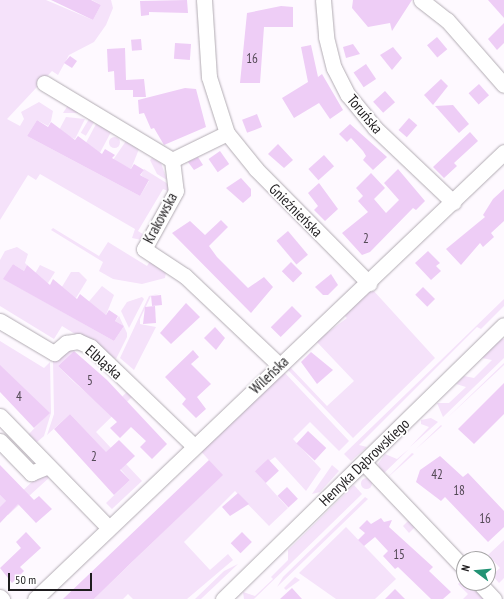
<!DOCTYPE html>
<meta charset="utf-8">
<style>
body{margin:0}
#map{position:relative;width:504px;height:599px;overflow:hidden;background:#fef9ff;font-family:"PT Sans Narrow",sans-serif}
div>[style]{position:absolute}
[style*='--x']{left:calc(var(--x)*1px);top:calc(var(--y)*1px);width:calc(var(--w)*1px);rotate:calc(var(--a)*1deg)}
.green>*{inset:0;background:#f5e2fa;transform-origin:0 0}
.round{border-radius:50%}
.building>*{inset:0;background:#eecdf6;transform-origin:0 0}
.roads{filter:drop-shadow(0 0 1px #b2acb3) drop-shadow(0 0 1px #b2acb3)}
.minor>*{height:15px;margin:-7.5px;padding:0 7.5px;transform-origin:7.5px;border-radius:7.5px;background:#fff}
span{translate:-50% -50%;white-space:nowrap;text-align:center;line-height:1.15;-webkit-text-stroke:3.5px #fff;paint-order:stroke}
.number-label{font-size:13px;color:#524854}
.number-label span{-webkit-text-stroke-width:0}
.street-label{font-size:15px;color:#1e1c1e}
.north{position:absolute;left:456px;top:551px;width:40px;height:40px;box-sizing:border-box;background:#fff;border:1px solid #a5a4a5;border-radius:50%;rotate:286deg;font-size:11px;font-weight:700;line-height:16px;text-align:center;color:#1e1c1e}
.north::after{content:'';display:block;margin:auto;width:14px;height:18px;background:#239374;clip-path:polygon(50% 0,100% 100%,50% 72%,0 100%)}
.scale{position:absolute;left:8px;top:573px;width:84px;height:18px;box-sizing:border-box;border:2px solid #1e1c1e;border-top:0;padding-left:5px;font-size:12px;line-height:14px;white-space:nowrap;color:#1e1c1e;-webkit-text-stroke:3px #fff;paint-order:stroke}
</style>
<div id="map">
<div class="green">
<i style="clip-path:polygon(0 0,46px 0,93px 20px,101px 5px,92px 0,111px 0,113px 8px,106px 25px,94px 42px,69px 55px,58px 75px,52px 71px,7px 119px,20px 126px,24px 119px,21px 112px,39px 102px,53px 111px,51px 121px,48px 126px,37px 120px,27px 136px,140px 196px,149px 181px,141px 175px,144px 169px,168px 184px,168px 191px,163px 189px,138px 231px,146px 236px,142px 240px,132px 238px,135px 229px,40px 174px,36px 180px,28px 175px,0 220px)"></i>
<i style="clip-path:polygon(70px 102px,87px 113px,63px 113px)"></i>
<i style="clip-path:polygon(66px 117px,85px 119px,75px 139px,58px 132px)"></i>
<i style="left:89px;top:119px;width:6px;height:16px;rotate:31deg"></i>
<i style="left:96px;top:124px;width:17px;height:24px;rotate:28deg"></i>
<i class="round" style="left:108.5px;top:136.5px;width:11px;height:11px"></i>
<i style="clip-path:polygon(126px 141px,139px 149px,131px 169px,113px 160px)"></i>
<i style="clip-path:polygon(152px 158px,161px 163px,167px 180px,157px 174px,150px 160px)"></i>
<i style="clip-path:polygon(53px 228px,99px 256px,108px 242px,147px 266px,150px 261px,166px 272px,165px 278px,142px 284px,113px 279px,99px 271px,103px 262px,51px 230px)"></i>
<i style="clip-path:polygon(17px 247px,28px 254px,25px 263px,27px 265px,24px 271px,13px 264px,4px 279px,114px 341px,124px 326px,115px 321px,119px 316px,127px 333px,127px 337px,116px 359px,62px 326px,54px 339px,0 306px,0 260px,5px 251px)"></i>
<i style="clip-path:polygon(40px 265px,55px 272px,48px 283px,33px 277px)"></i>
<i style="clip-path:polygon(71px 272px,79px 272px,87px 280px,76px 298px,60px 290px)"></i>
<i style="clip-path:polygon(102px 286px,114px 295px,106px 315px,86px 305px)"></i>
<i style="clip-path:polygon(372px 289px,435px 358px,353px 438px,287px 369px,290px 367px,327px 406px,354px 381px,316px 341px,347px 318px,344px 315px)"></i>
<i style="clip-path:polygon(162px 293px,151px 296px,140px 319px,140px 324px,156px 327px,134px 370px,120px 358px,149px 296px)"></i>
<i style="clip-path:polygon(142px 297px,144px 299px,129px 328px,121px 311px,127px 302px)"></i>
<i style="clip-path:polygon(504px 299px,504px 306px,481px 329px,477px 327px,359px 445px,367px 447px,351px 461px,344px 454px)"></i>
<i style="clip-path:polygon(500px 338px,504px 339px,504px 358px,443px 417px,437px 403px,449px 403px,466px 387px,456px 384px,464px 376px,474px 378px,492px 360px,482px 358px)"></i>
<i style="clip-path:polygon(0 341px,44px 368px,50px 362px,51px 413px,44px 436px,37px 442px,27px 436px,49px 413px,0 368px)"></i>
<i style="clip-path:polygon(80px 345px,58px 366px,74px 382px,107px 411px,128px 391px,133px 396px,96px 432px,142px 481px,112px 509px,106px 503px,130px 480px,100px 446px,70px 414px,47px 435px,54px 414px,53px 360px,68px 346px)"></i>
<i style="clip-path:polygon(504px 363px,504px 365px,446px 419px)"></i>
<i style="clip-path:polygon(284px 372px,349px 441px,339px 451px,310px 422px,293px 439px,321px 469px,306px 491px,275px 457px,255px 471px,288px 508px,269px 526px,235px 491px,184px 542px,210px 570px,228px 554px,233px 560px,187px 599px,133px 599px,128px 594px,123px 599px,94px 599px,222px 475px,199px 449px)"></i>
<i style="clip-path:polygon(431px 418px,438px 422px,410px 447px,429px 427px,421px 424px,421px 420px)"></i>
<i style="clip-path:polygon(441px 425px,442px 426px,415px 450px)"></i>
<i style="clip-path:polygon(409px 449px,382px 475px,378px 464px,385px 454px,397px 459px)"></i>
<i style="clip-path:polygon(412px 453px,414px 454px,386px 479px)"></i>
<i style="clip-path:polygon(332px 465px,339px 471px,320px 492px,312px 494px)"></i>
<i style="clip-path:polygon(46px 474px,50px 477px,8px 515px,0 507px,0 495px,9px 504px,39px 475px)"></i>
<i class="round" style="left:360.5px;top:477.5px;width:11px;height:11px"></i>
<i style="clip-path:polygon(354px 485px,362px 494px,254px 599px,244px 599px,243px 592px,255px 596px,273px 579px,271px 577px,288px 560px,288px 550px)"></i>
<i style="clip-path:polygon(365px 497px,368px 499px,277px 587px,283px 577px)"></i>
<i style="clip-path:polygon(409px 520px,416px 526px,409px 533px,403px 526px)"></i>
<i style="clip-path:polygon(346px 527px,396px 579px,375px 599px,336px 599px,299px 573px)"></i>
<i style="clip-path:polygon(504px 540px,504px 578px,499px 583px,492px 575px,500px 568px,488px 555px)"></i>
<i style="clip-path:polygon(238px 564px,201px 599px,195px 599px,224px 571px)"></i>
<i style="clip-path:polygon(295px 577px,300px 580px,286px 590px,284px 588px)"></i>
<i style="clip-path:polygon(464px 578px,464px 583px,471px 583px,486px 599px,463px 599px,468px 594px,458px 584px)"></i>
</div>
<div class="building">
<i style="clip-path:polygon(51px 0,91px 0,101px 5px,93px 20px)"></i>
<i style="clip-path:polygon(187px 0,188px 13px,149px 12px,149px 15px,141px 16px,140px 1px)"></i>
<i style="clip-path:polygon(353px 0,412px 0,392px 31px,390px 23px,368px 27px,352px 8px)"></i>
<i style="clip-path:polygon(488px 0,504px 0,504px 18px)"></i>
<i style="clip-path:polygon(281px 6px,293px 7px,293px 27px,264px 27px,260px 83px,240px 83px,247px 13px)"></i>
<i style="clip-path:polygon(504px 23px,504px 43px,497px 50px,488px 39px)"></i>
<i style="left:437px;top:37px;width:16px;height:13px;rotate:50deg"></i>
<i style="left:141px;top:39px;width:11px;height:10px;rotate:85deg"></i>
<i style="left:191px;top:44px;width:16px;height:16px;rotate:94deg"></i>
<i style="clip-path:polygon(353px 44px,360px 54px,346px 58px,343px 47px)"></i>
<i style="clip-path:polygon(311px 45px,318px 77px,322px 74px,343px 110px,330px 119px,319px 103px,294px 118px,282px 98px,308px 82px,301px 47px)"></i>
<i style="clip-path:polygon(393px 47px,402px 58px,392px 70px,380px 55px)"></i>
<i style="clip-path:polygon(125px 48px,126px 80px,144px 79px,146px 97px,133px 97px,133px 90px,115px 90px,114px 71px,108px 72px,107px 49px)"></i>
<i style="clip-path:polygon(70px 56px,77px 61px,72px 68px,64px 63px)"></i>
<i style="left:366px;top:64px;width:18px;height:15px;rotate:56deg"></i>
<i style="clip-path:polygon(441px 79px,448px 86px,433px 105px,424px 95px)"></i>
<i style="left:479px;top:84px;width:15px;height:14px;rotate:48deg"></i>
<i style="clip-path:polygon(185px 88px,196px 89px,206px 127px,164px 145px,154px 128px,151px 129px,144px 113px,139px 114px,138px 100px)"></i>
<i style="left:385px;top:91px;width:15px;height:16px;rotate:48deg"></i>
<i style="clip-path:polygon(453px 105px,469px 124px,459px 133px,435px 106px)"></i>
<i style="left:257px;top:114px;width:14px;height:16px;rotate:69deg"></i>
<i style="left:409px;top:118px;width:11px;height:16px;rotate:41deg"></i>
<i style="clip-path:polygon(37px 120px,48px 127px,51px 122px,75px 140px,78px 136px,102px 154px,105px 149px,115px 155px,112px 158px,131px 169px,134px 164px,144px 170px,140px 175px,149px 180px,140px 196px,27px 136px)"></i>
<i style="clip-path:polygon(350px 124px,387px 157px,373px 170px,363px 160px,366px 156px,363px 151px,351px 138px,347px 142px,339px 134px)"></i>
<i style="clip-path:polygon(470px 132px,478px 141px,454px 163px,457px 166px,444px 178px,433px 167px)"></i>
<i style="clip-path:polygon(278px 144px,293px 160px,284px 168px,268px 154px)"></i>
<i style="left:220px;top:151px;width:16px;height:14px;rotate:55deg"></i>
<i style="left:324px;top:155px;width:15px;height:21px;rotate:48deg"></i>
<i style="clip-path:polygon(198px 157px,203px 165px,194px 170px,188px 162px)"></i>
<i style="clip-path:polygon(398px 169px,425px 201px,416px 210px,413px 208px,370px 252px,362px 255px,342px 233px,368px 212px,358px 201px,363px 196px,356px 188px,371px 173px,385px 188px,374px 199px,386px 213px,399px 200px,384px 183px)"></i>
<i style="clip-path:polygon(241px 178px,251px 189px,251px 196px,243px 203px,226px 188px)"></i>
<i style="clip-path:polygon(319px 183px,338px 209px,325px 221px,314px 210px,318px 206px,308px 193px)"></i>
<i style="clip-path:polygon(504px 189px,504px 221px,491px 233px,494px 237px,483px 247px,480px 243px,461px 265px,446px 249px,485px 217px,483px 215px,493px 199px)"></i>
<i style="clip-path:polygon(221px 220px,228px 227px,209px 246px,217px 257px,248px 288px,264px 277px,273px 287px,251px 313px,172px 233px,190px 221px,205px 235px)"></i>
<i style="left:288px;top:231px;width:31px;height:15px;rotate:50deg"></i>
<i style="clip-path:polygon(428px 251px,440px 263px,436px 266px,441px 271px,431px 280px,415px 263px)"></i>
<i style="left:291px;top:262px;width:16px;height:13px;rotate:45deg"></i>
<i style="clip-path:polygon(13px 264px,24px 271px,27px 265px,50px 285px,53px 279px,77px 299px,80px 294px,106px 315px,109px 310px,118px 316px,115px 321px,124px 326px,114px 341px,3px 279px)"></i>
<i style="clip-path:polygon(331px 274px,338px 285px,328px 295px,323px 295px,315px 287px)"></i>
<i style="left:423px;top:287px;width:17px;height:11px;rotate:45deg"></i>
<i style="left:161px;top:295px;width:10px;height:10px;rotate:84deg"></i>
<i style="clip-path:polygon(186px 303px,200px 317px,171px 344px,160px 333px)"></i>
<i style="clip-path:polygon(155px 306px,156px 323px,143px 324px,145px 307px)"></i>
<i style="left:292px;top:306px;width:14px;height:30px;rotate:45deg"></i>
<i style="clip-path:polygon(215px 327px,225px 338px,216px 350px,204px 338px)"></i>
<i style="clip-path:polygon(193px 350px,199px 357px,191px 364px,211px 384px,197px 397px,206px 409px,196px 418px,182px 404px,186px 399px,165px 377px)"></i>
<i style="clip-path:polygon(74px 351px,107px 380px,167px 444px,152px 459px,140px 447px,146px 441px,131px 427px,120px 438px,110px 428px,117px 422px,58px 366px)"></i>
<i style="clip-path:polygon(311px 352px,333px 370px,317px 384px,301px 362px)"></i>
<i style="clip-path:polygon(0 365px,50px 413px,34px 428px,0 392px)"></i>
<i style="clip-path:polygon(504px 383px,504px 414px,474px 444px,458px 429px)"></i>
<i style="clip-path:polygon(70px 414px,106px 452px,119px 440px,135px 456px,120px 470px,130px 480px,114px 495px,54px 429px)"></i>
<i style="left:308px;top:431px;width:25px;height:17px;rotate:43deg"></i>
<i style="clip-path:polygon(440px 456px,463px 477px,468px 473px,504px 511px,504px 527px,488px 542px,445px 497px,441px 501px,416px 482px,420px 470px)"></i>
<i style="left:268px;top:459px;width:16px;height:18px;rotate:47deg"></i>
<i style="clip-path:polygon(209px 460px,223px 475px,132px 562px,94px 599px,63px 599px)"></i>
<i style="clip-path:polygon(0 465px,34px 500px,39px 496px,52px 509px,36px 523px,18px 504px,0 523px,0 507px,6px 501px,0 495px)"></i>
<i style="left:287px;top:487px;width:16px;height:13px;rotate:47deg"></i>
<i style="clip-path:polygon(238px 493px,249px 504px,230px 516px,222px 507px)"></i>
<i style="clip-path:polygon(381px 518px,384px 522px,392px 520px,389px 527px,433px 567px,429px 571px,451px 592px,443px 599px,431px 599px,398px 567px,395px 569px,383px 556px,388px 551px,375px 537px,364px 546px,358px 540px,365px 533px,359px 528px,367px 520px,371px 524px)"></i>
<i style="clip-path:polygon(26px 532px,41px 548px,20px 567px,24px 571px,12px 583px,0 568px,21px 548px,16px 542px)"></i>
<i style="left:242px;top:532px;width:14px;height:16px;rotate:45deg"></i>
<i style="clip-path:polygon(292px 588px,302px 599px,280px 599px)"></i>
<i style="clip-path:polygon(395px 589px,405px 599px,385px 599px)"></i>
</div>
<div class="roads">
<div class="minor">
<i style="--x:204;--y:0;--w:77;--a:86.3"></i>
<i style="--x:209;--y:77;--w:59;--a:72.2"></i>
<i style="--x:227;--y:133;--w:46;--a:51.1"></i>
<i style="--x:256;--y:169;--w:161;--a:45.3"></i>
<i style="--x:323;--y:0;--w:37;--a:85"></i>
<i style="--x:326;--y:37;--w:32;--a:76"></i>
<i style="--x:334;--y:68;--w:30;--a:63"></i>
<i style="--x:348;--y:95;--w:43;--a:50.7"></i>
<i style="--x:375;--y:128;--w:108;--a:43.5"></i>
<i style="--x:421;--y:0;--w:33;--a:38"></i>
<i style="--x:447;--y:20;--w:86;--a:48.8"></i>
<i style="--x:44;--y:83;--w:149;--a:31"></i>
<i style="--x:172;--y:160;--w:31;--a:83"></i>
<i style="--x:176;--y:191;--w:66;--a:118.9"></i>
<i style="--x:144;--y:249;--w:49;--a:33.4"></i>
<i style="--x:185;--y:276;--w:129;--a:43.4"></i>
<i style="--x:172;--y:160;--w:61;--a:-26.1"></i>
<i style="--x:0;--y:321;--w:63;--a:30.7"></i>
<i style="--x:54;--y:353;--w:16;--a:-40"></i>
<i style="--x:66;--y:343;--w:12;--a:-9"></i>
<i style="--x:78;--y:341;--w:14;--a:25"></i>
<i style="--x:91;--y:347;--w:143;--a:43.9"></i>
<i style="--x:0;--y:416;--w:156;--a:45.8"></i>
<i style="--x:0;--y:441;--w:45;--a:45.9"></i>
<i style="--x:31;--y:473;--w:18;--a:-22"></i>
<i style="--x:364;--y:463;--w:145;--a:46.4"></i>
<i style="--x:479;--y:583;--w:22;--a:47"></i>
<i style="--x:0;--y:597;--w:3;--a:45"></i>
<i style="--x:35;--y:599;--w:648;--a:-43.62"></i>
<i style="--x:223;--y:599;--w:392;--a:-44.3"></i>
</div>
</div>
<div class="number-label">
<span style="left:252px;top:59px">16</span>
<span style="left:366px;top:239px">2</span>
<span style="left:90px;top:381px">5</span>
<span style="left:19px;top:397px">4</span>
<span style="left:94px;top:457px">2</span>
<span style="left:437px;top:475px">42</span>
<span style="left:459px;top:491px">18</span>
<span style="left:485px;top:519px">16</span>
<span style="left:399px;top:555px">15</span>
</div>
<div class="street-label">
<span style="left:365px;top:114px;rotate:50deg">Toruńska</span>
<span style="left:296px;top:210px;rotate:45deg">Gnieźnieńska</span>
<span style="left:160px;top:218px;rotate:-62deg">Krakowska</span>
<span style="left:104px;top:362px;rotate:41deg">Elbląska</span>
<span style="left:269px;top:375px;rotate:-44deg">Wileńska</span>
<span style="left:364px;top:462px;rotate:-44deg">Henryka Dąbrowskiego</span>
</div>
<div class="north">N</div>
<div class="scale">50 m</div>
</div>
